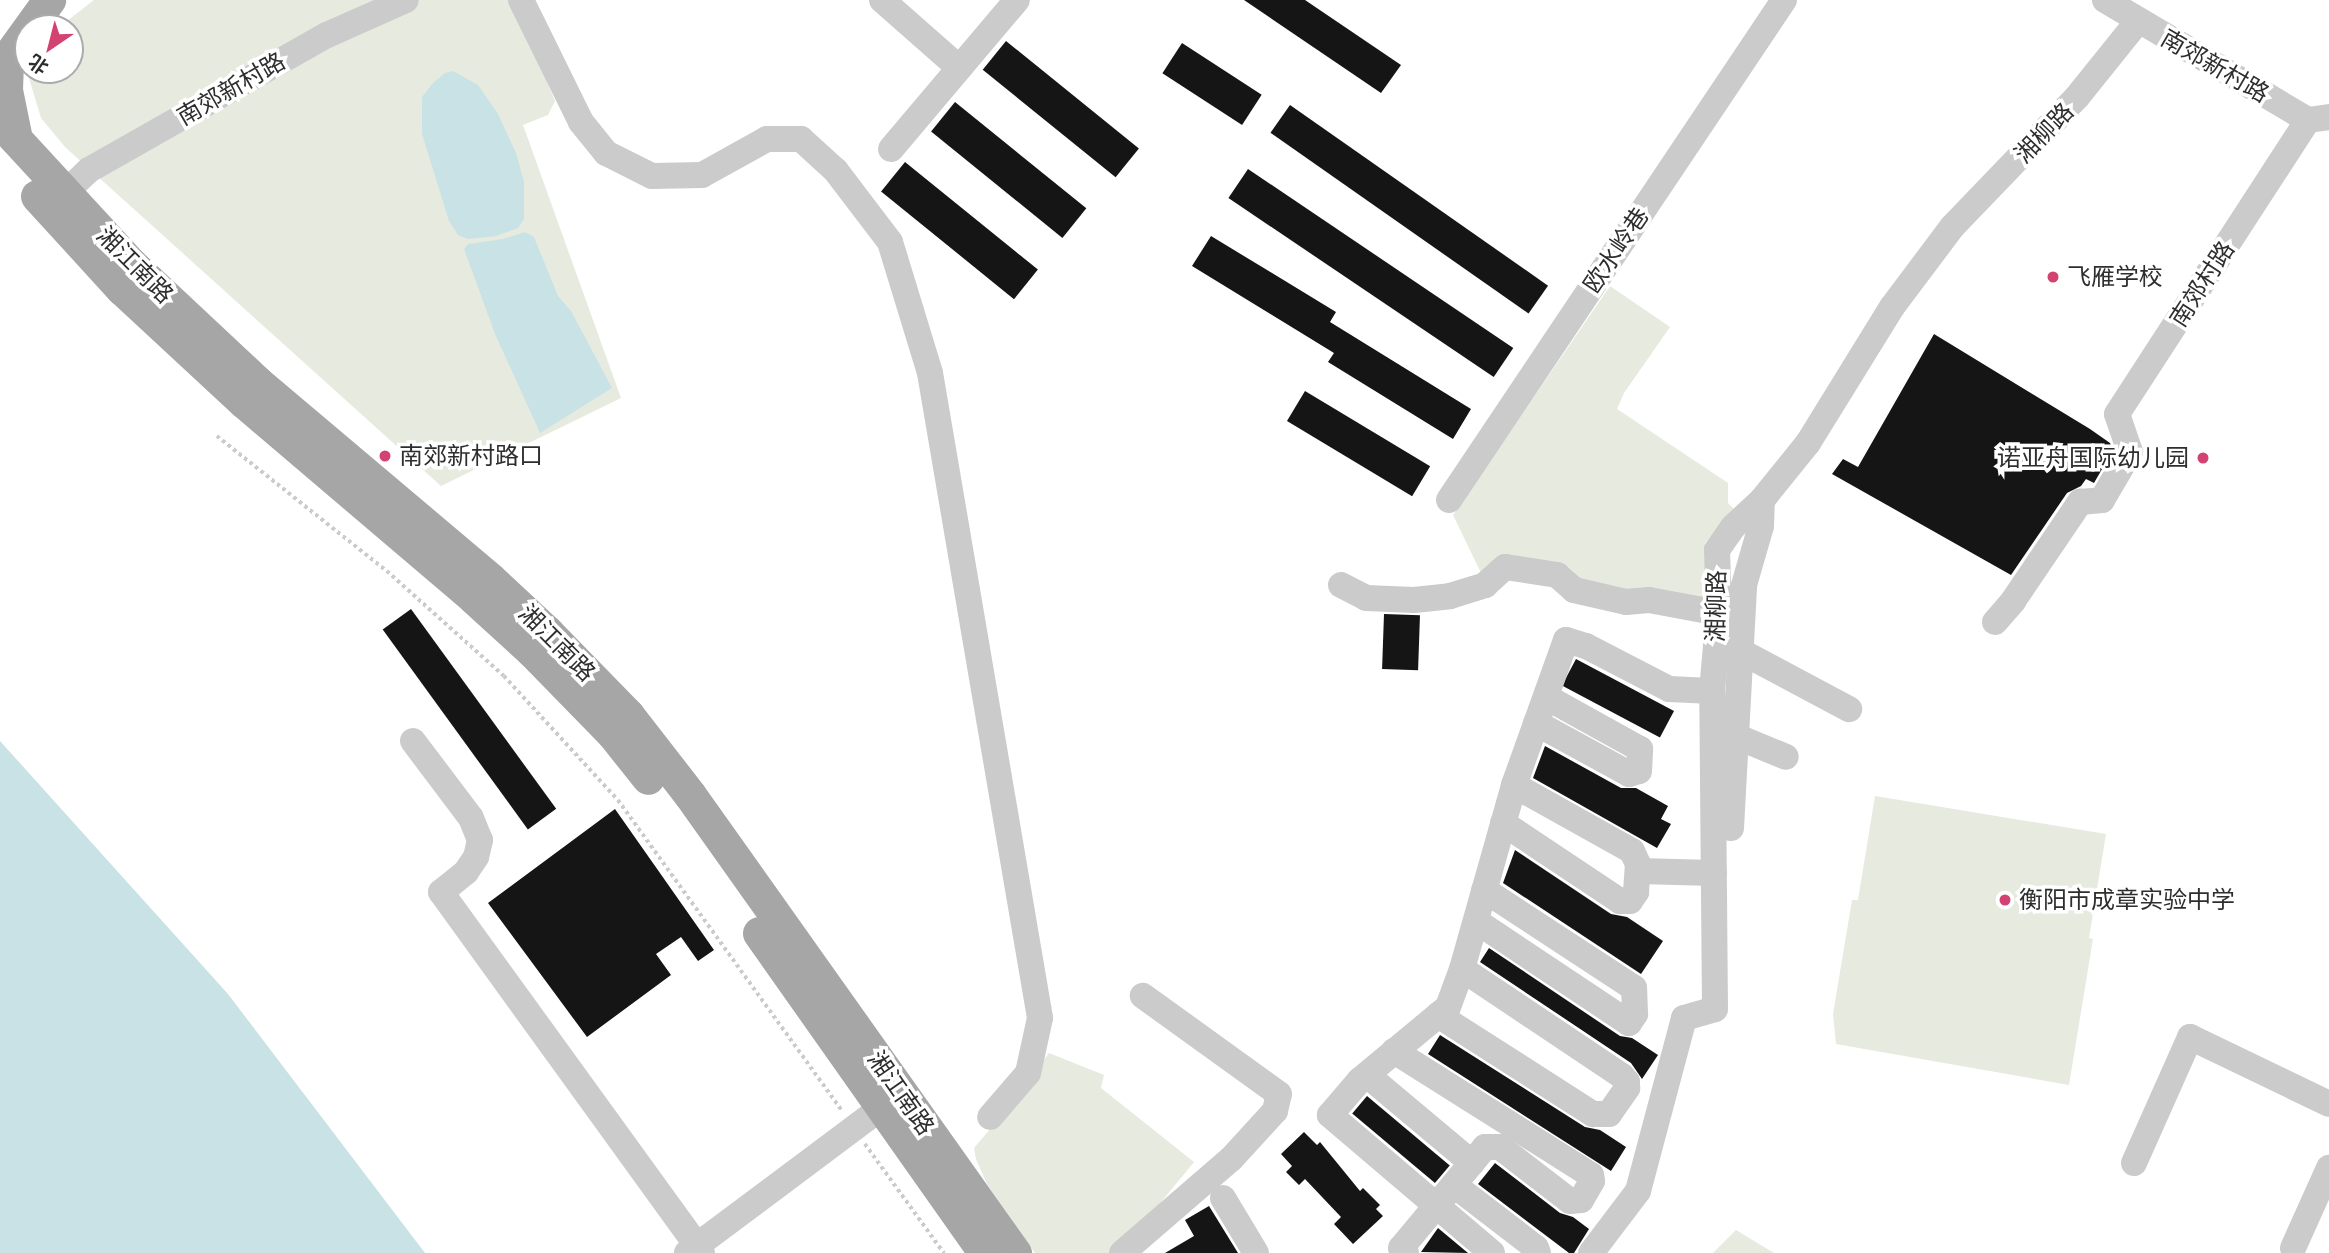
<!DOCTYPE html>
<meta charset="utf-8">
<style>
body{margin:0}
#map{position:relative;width:2329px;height:1253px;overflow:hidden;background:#fff;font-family:"Public Sans","Noto Sans SC",sans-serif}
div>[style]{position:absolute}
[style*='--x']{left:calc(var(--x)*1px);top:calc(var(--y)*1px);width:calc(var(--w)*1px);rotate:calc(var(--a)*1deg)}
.green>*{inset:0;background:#e7eade}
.water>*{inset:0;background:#c9e2e6}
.building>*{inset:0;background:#151515;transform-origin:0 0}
.path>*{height:3.5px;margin-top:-1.75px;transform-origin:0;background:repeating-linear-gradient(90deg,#cbcbcb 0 3.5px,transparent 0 7px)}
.minor>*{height:26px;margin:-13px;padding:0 13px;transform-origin:13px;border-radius:13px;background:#cbcbcb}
.major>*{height:33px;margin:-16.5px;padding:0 16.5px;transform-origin:16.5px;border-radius:16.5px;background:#a6a6a6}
.dots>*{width:19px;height:19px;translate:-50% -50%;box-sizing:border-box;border:4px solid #fff;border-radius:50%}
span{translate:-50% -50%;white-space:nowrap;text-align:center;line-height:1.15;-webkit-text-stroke:7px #fff;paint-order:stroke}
.street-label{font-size:24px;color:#2e2e2e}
.poi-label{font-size:24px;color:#2e2e2e}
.left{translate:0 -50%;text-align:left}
.right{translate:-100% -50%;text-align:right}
.north{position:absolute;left:14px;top:14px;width:70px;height:70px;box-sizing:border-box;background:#fff;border:2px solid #ababab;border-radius:50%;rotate:215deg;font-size:19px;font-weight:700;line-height:28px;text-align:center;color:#2e2e2e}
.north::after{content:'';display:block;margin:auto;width:24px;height:32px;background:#d34371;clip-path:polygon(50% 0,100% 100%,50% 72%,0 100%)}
</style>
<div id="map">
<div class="green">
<i style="clip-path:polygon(94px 0,513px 0,555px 101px,548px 115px,523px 125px,621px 398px,441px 486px,65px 147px,41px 118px,29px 78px,31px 70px,70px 70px,70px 28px,58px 28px)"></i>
<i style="clip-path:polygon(1610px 286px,1670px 327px,1624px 393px,1617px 409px,1728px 483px,1728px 503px,1735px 510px,1705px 543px,1708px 600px,1482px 575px,1453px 515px)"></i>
<i style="clip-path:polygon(1875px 796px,2106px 834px,2089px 938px,2093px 939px,2069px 1085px,1836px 1044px,1833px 1014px,1852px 900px,1858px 900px)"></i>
<i style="clip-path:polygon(1049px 1053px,1104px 1075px,1101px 1088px,1194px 1162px,1134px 1235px,1112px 1253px,1035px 1253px,987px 1184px,976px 1159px,974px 1148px,1016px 1099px)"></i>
<i style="clip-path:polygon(1736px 1230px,1774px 1253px,1713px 1253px)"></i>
</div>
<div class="water">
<i style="clip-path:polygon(453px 71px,478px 85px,498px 114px,516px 153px,524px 182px,524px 219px,518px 228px,496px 236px,468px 239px,458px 235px,449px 221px,422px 134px,422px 97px,433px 83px,445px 73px)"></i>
<i style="clip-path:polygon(525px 232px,534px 237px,558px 296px,571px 311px,612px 388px,540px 433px,495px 334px,464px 249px,468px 244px,503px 239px)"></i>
<i style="clip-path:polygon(0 741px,228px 994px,425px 1253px,0 1253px)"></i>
</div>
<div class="building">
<i style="clip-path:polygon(1244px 0,1305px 0,1401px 65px,1381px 93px)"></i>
<i style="left:1006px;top:41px;width:171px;height:37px;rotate:39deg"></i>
<i style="left:1182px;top:43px;width:95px;height:36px;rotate:33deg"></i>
<i style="left:955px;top:102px;width:169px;height:38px;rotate:39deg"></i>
<i style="left:1290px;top:105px;width:315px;height:34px;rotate:35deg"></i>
<i style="left:905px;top:162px;width:171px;height:38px;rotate:39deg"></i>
<i style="left:1248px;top:169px;width:320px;height:35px;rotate:34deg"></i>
<i style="clip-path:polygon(1211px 236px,1336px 312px,1330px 322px,1471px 409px,1453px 439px,1328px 362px,1334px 353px,1192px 266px)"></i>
<i style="clip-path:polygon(1934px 334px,2090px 429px,2110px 443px,2113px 450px,2094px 483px,2086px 479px,2081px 486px,2067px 493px,2011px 575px,1832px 474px,1843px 459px,1858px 467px)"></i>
<i style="left:1305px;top:391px;width:146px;height:35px;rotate:31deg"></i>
<i style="left:411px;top:609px;width:247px;height:35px;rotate:54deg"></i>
<i style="left:1384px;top:614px;width:36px;height:55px;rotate:2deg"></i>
<i style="left:1576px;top:659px;width:111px;height:30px;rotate:28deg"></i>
<i style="clip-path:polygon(1545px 746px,1621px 788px,1636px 788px,1668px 806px,1661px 819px,1671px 824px,1657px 848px,1533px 778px)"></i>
<i style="clip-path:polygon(615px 809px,714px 950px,698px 961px,681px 937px,656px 954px,671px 975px,587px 1037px,488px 903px)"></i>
<i style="clip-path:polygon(1515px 850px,1611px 914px,1627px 917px,1663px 941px,1641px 974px,1503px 883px)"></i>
<i style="clip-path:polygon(1489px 948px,1620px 1036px,1632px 1038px,1658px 1055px,1642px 1079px,1631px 1063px,1480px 962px)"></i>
<i style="clip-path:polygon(1440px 1035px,1585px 1127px,1600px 1130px,1626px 1147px,1611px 1171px,1428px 1054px)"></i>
<i style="left:1367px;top:1096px;width:108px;height:23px;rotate:40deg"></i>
<i style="clip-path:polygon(1304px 1132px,1317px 1145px,1320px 1142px,1360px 1191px,1363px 1188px,1380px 1205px,1376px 1209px,1383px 1216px,1353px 1244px,1334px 1224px,1341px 1217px,1305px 1179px,1299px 1185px,1286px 1172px,1292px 1166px,1281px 1154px)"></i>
<i style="clip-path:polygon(1495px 1163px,1560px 1213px,1573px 1217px,1589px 1229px,1574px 1253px,1569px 1253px,1478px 1184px)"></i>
<i style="clip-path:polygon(1209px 1206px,1238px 1253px,1165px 1253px,1194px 1236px,1185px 1220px)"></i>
<i style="clip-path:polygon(1438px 1228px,1468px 1253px,1421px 1252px)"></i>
</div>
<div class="path">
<i style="--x:217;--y:436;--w:217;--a:38.5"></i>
<i style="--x:387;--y:571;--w:157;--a:41.9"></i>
<i style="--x:504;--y:676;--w:168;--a:47.4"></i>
<i style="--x:618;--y:800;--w:385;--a:54.2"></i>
<i style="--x:865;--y:1144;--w:135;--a:54.1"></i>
</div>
<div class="minor">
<i style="--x:521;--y:0;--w:136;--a:63.8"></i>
<i style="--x:581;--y:122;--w:40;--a:51"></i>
<i style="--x:606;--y:153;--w:51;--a:26.6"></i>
<i style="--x:652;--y:176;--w:50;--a:-1.1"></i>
<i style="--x:702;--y:175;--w:74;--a:-29"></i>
<i style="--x:767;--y:139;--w:34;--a:0"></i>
<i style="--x:801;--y:139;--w:47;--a:42.4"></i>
<i style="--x:836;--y:171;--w:89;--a:52.7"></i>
<i style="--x:890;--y:242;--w:137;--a:73"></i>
<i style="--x:930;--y:373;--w:654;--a:80.32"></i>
<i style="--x:1040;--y:1018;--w:56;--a:102.3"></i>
<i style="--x:1028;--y:1073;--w:58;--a:130.8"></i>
<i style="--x:882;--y:0;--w:103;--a:41.4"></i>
<i style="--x:2105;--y:0;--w:236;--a:30.6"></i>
<i style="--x:2308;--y:120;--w:21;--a:-8"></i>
<i style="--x:891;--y:149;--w:195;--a:-49.8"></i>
<i style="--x:65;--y:193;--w:33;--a:-44"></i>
<i style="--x:89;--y:170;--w:274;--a:-29.6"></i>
<i style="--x:327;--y:35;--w:86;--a:-23.9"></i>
<i style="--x:1449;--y:500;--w:602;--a:-56.18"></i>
<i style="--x:1341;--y:585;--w:28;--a:27"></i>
<i style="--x:1366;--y:598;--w:48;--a:2.4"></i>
<i style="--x:1414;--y:600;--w:36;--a:-6"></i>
<i style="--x:1450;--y:596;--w:37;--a:-17"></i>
<i style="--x:1485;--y:585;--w:27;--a:-42"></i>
<i style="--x:1505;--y:567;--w:53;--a:8.7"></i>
<i style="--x:1557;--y:575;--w:23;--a:41"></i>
<i style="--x:1574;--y:590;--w:53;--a:13"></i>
<i style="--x:1626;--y:602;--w:23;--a:-5"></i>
<i style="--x:1649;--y:600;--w:71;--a:10.5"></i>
<i style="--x:1995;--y:622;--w:28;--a:-49"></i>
<i style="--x:2013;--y:601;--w:120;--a:-55.9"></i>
<i style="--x:2080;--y:502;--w:22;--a:-5"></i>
<i style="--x:2102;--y:500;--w:56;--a:-59.7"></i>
<i style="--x:2130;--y:452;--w:40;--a:-108.9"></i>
<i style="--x:2117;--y:414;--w:351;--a:-57"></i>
<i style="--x:1738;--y:650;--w:126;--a:28"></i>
<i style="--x:1536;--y:723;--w:106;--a:28.7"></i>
<i style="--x:1629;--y:774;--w:10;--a:-17"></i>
<i style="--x:1639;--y:771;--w:22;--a:-87"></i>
<i style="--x:1640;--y:749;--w:107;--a:-151"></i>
<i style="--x:1733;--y:735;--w:57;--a:22.5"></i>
<i style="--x:413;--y:741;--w:96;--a:53"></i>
<i style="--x:471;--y:818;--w:24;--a:68"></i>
<i style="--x:480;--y:840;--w:17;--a:103"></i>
<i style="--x:476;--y:857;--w:18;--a:124"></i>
<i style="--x:466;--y:872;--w:32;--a:141"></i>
<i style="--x:441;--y:892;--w:445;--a:54.1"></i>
<i style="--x:1503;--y:823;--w:141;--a:33.7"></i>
<i style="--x:1620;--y:901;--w:10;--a:0"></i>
<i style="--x:1630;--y:901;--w:11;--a:-56"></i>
<i style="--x:1636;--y:892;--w:28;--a:-86"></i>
<i style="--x:1638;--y:864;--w:14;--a:-115"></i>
<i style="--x:1632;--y:851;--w:135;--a:-150.8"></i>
<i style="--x:1731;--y:828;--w:243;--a:-86.9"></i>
<i style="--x:1744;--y:585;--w:61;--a:-73.9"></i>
<i style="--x:1761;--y:526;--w:26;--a:-88"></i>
<i style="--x:1638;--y:871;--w:76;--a:1.5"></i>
<i style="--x:1476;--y:921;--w:184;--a:33.7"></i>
<i style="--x:1629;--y:1023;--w:11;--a:-56"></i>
<i style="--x:1635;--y:1014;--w:26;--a:-92"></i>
<i style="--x:1634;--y:988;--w:179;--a:-146.8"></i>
<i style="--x:1438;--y:1015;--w:184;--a:32.6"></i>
<i style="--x:1593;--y:1114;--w:16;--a:0"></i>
<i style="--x:1609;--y:1114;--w:32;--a:-55"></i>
<i style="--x:1627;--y:1088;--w:6;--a:-90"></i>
<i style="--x:1627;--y:1082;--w:8;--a:-130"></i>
<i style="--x:1622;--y:1076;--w:192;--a:-146.2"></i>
<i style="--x:1394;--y:1051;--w:233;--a:32.2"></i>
<i style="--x:1591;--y:1175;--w:6;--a:81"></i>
<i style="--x:1592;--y:1181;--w:22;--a:120"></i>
<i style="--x:1581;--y:1200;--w:11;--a:175"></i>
<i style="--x:1570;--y:1201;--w:88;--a:-142.4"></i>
<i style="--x:1500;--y:1147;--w:15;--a:180"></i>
<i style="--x:1485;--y:1147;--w:131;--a:129.7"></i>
<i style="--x:1401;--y:1248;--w:7;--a:45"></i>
<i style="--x:1367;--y:1075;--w:137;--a:40"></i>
<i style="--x:2134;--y:1163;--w:138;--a:-66"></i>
<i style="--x:2190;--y:1037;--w:154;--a:25.7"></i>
<i style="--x:1454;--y:1185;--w:103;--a:37.5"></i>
<i style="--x:1536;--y:1248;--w:5;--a:68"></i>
<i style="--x:1223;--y:1198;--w:64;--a:59"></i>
<i style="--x:2293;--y:1248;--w:88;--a:-65.8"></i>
<i style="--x:687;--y:1253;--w:244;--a:-36.8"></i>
<i style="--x:1122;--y:1253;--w:144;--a:-40.8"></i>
<i style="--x:1231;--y:1159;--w:65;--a:-47.5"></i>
<i style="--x:1275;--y:1111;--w:17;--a:-77"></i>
<i style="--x:1279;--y:1094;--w:168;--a:-144.2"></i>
<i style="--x:1492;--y:1253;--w:213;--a:-139.6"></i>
<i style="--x:1330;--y:1115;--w:46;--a:-49.4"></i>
<i style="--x:1360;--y:1080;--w:114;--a:-39.7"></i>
<i style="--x:1448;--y:1007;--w:40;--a:-69.8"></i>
<i style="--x:1462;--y:969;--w:191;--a:-74.2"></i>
<i style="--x:1514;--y:785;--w:154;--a:-70.3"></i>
<i style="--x:1566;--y:640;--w:21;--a:17"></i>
<i style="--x:1586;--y:646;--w:93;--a:27.4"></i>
<i style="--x:1669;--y:689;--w:43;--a:2.7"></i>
<i style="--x:1591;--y:1253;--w:78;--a:-52.8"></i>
<i style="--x:1638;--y:1191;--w:179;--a:-75.1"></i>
<i style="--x:1684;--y:1018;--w:32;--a:-16"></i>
<i style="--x:1715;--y:1009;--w:318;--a:-90.5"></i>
<i style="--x:1712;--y:691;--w:78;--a:-84.9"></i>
<i style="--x:1719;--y:613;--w:63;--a:-91.8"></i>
<i style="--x:1717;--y:550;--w:28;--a:-55"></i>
<i style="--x:1733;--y:527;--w:40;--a:-43"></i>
<i style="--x:1762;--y:500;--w:73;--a:-51.1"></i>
<i style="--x:1808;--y:443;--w:160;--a:-58.3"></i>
<i style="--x:1892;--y:307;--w:100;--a:-53.1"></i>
<i style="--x:1952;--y:227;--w:180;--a:-46.1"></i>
<i style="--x:2077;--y:97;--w:97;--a:-51.2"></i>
</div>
<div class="major">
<i style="--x:0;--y:122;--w:193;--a:47.3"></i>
<i style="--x:131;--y:264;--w:173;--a:43.1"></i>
<i style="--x:257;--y:382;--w:305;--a:40.2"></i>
<i style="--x:490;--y:579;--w:78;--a:42.9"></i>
<i style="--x:547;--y:632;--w:116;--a:45.7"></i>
<i style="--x:628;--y:715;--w:101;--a:52.2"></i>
<i style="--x:690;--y:795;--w:562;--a:54.64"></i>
<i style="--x:16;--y:139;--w:50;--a:-101.5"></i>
<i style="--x:6;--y:90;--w:32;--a:-88"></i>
<i style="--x:7;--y:58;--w:72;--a:-54.1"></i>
<i style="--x:37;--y:196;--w:126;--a:47.6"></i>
<i style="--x:122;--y:289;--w:166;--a:42.8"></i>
<i style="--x:244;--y:402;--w:302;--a:40.4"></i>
<i style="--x:474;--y:598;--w:79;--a:42.4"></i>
<i style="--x:532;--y:651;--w:116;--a:45.7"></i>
<i style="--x:613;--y:734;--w:56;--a:51.5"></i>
<i style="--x:759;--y:933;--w:392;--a:54.8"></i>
</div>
<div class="dots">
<i style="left:2053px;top:277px;background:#d34371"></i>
<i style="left:385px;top:456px;background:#d34371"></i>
<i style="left:2203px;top:458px;background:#d34371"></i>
<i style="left:2005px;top:900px;background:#d34371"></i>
</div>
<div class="street-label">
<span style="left:2215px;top:66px;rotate:30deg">南郊新村路</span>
<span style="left:231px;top:89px;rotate:-30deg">南郊新村路</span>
<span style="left:2044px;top:133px;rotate:-46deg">湘柳路</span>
<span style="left:1616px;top:250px;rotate:-56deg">欧水岭巷</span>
<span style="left:135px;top:265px;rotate:45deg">湘江南路</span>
<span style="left:2202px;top:284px;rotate:-57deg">南郊村路</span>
<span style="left:1716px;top:606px;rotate:-89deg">湘柳路</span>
<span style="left:557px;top:643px;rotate:45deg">湘江南路</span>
<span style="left:901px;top:1093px;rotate:55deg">湘江南路</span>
</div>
<div class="poi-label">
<span class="left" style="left:2067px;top:277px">飞雁学校</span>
<span class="left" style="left:399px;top:456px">南郊新村路口</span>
<span class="right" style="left:2189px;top:458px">诺亚舟国际幼儿园</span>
<span class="left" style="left:2019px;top:900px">衡阳市成章实验中学</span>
</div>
<div class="north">北</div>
</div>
